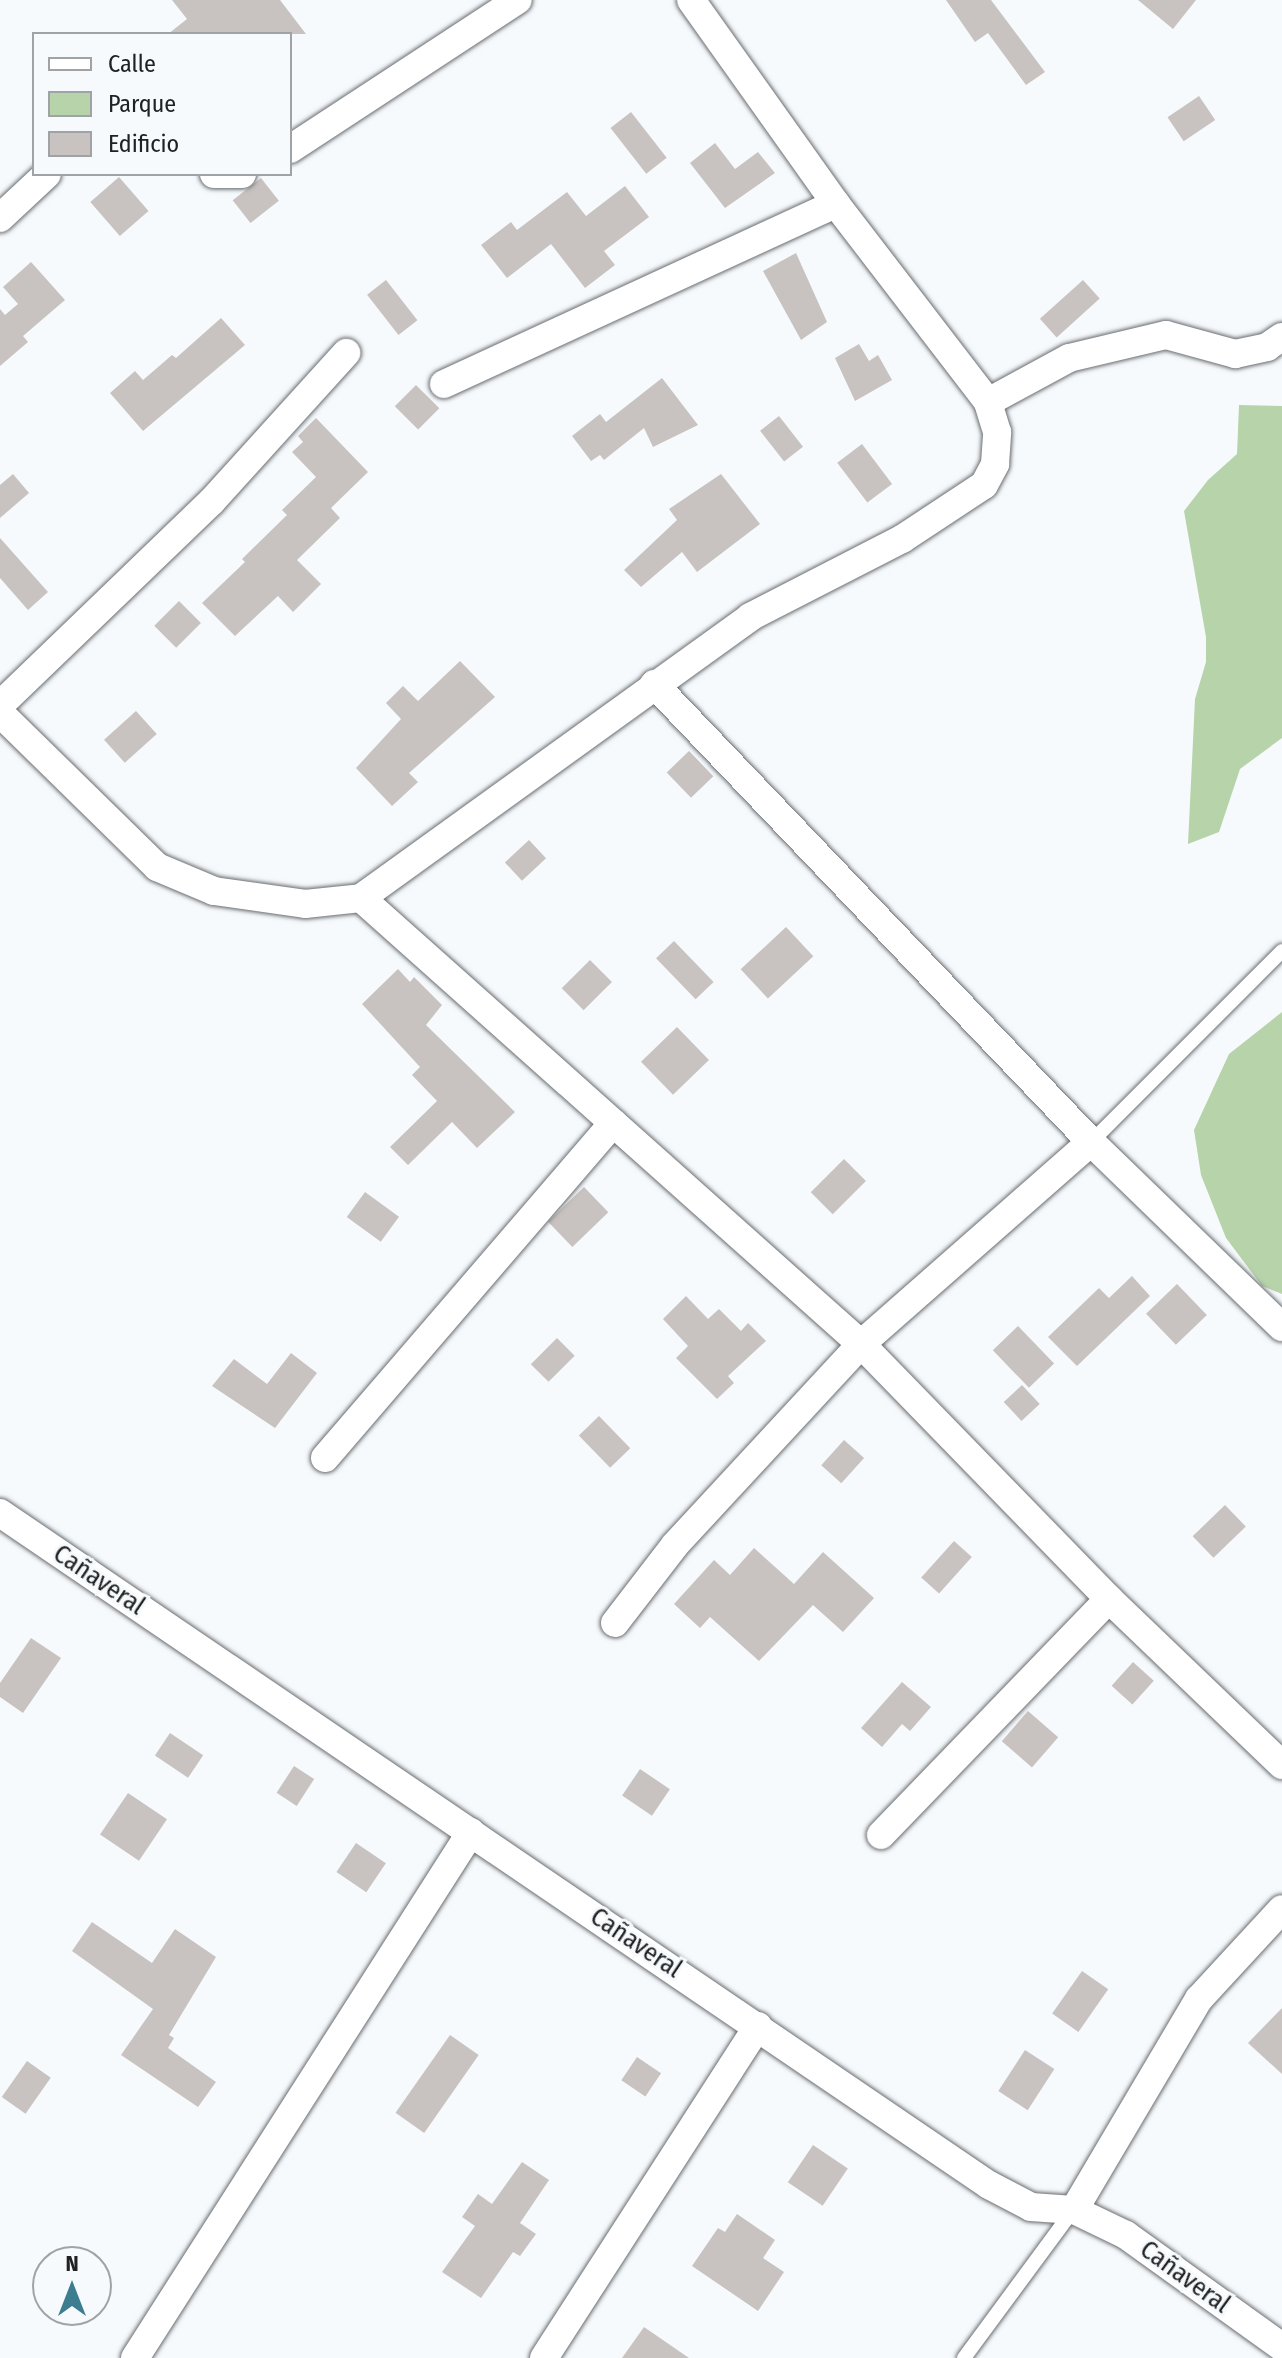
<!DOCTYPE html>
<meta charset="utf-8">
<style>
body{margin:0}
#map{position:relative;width:1282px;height:2358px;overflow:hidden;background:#f6fafd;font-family:"Fira Sans Condensed",sans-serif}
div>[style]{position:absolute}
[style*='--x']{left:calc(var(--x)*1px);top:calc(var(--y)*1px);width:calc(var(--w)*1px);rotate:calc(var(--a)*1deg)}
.green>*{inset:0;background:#b7d3aa}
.building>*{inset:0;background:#c8c3c1;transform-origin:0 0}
.roads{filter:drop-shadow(0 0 2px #6a6d70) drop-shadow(0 0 2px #6a6d70)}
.lane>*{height:14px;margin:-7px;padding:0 7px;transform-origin:7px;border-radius:7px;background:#fff}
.street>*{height:28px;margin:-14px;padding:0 14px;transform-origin:14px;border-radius:14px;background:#fff}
span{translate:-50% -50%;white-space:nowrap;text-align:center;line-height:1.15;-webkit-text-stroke:6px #f6fafd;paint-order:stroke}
.street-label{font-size:26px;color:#202122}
.legend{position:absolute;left:32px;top:32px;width:260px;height:144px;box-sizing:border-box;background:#f6fafd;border:2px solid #a0a3a5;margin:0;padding:10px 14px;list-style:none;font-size:24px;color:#202122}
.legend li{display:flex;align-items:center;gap:16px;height:40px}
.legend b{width:40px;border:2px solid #a0a3a5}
.north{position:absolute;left:32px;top:2246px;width:80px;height:80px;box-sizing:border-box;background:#f6fafd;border:2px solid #a0a3a5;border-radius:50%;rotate:0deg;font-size:22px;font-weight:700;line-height:32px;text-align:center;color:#202122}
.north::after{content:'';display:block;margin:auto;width:28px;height:36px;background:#3c7d90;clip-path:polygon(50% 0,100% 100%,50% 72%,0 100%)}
</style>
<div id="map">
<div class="green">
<i style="clip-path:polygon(1239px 405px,1282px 406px,1282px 738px,1240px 769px,1219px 832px,1188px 844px,1195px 699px,1206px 662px,1206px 637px,1184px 511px,1208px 480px,1237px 454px)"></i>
<i style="clip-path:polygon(1282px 1012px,1282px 1294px,1262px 1286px,1226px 1238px,1201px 1175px,1194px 1130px,1229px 1054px)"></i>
</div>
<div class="building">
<i style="clip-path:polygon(172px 0,280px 0,306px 34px,168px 34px,187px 19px)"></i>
<i style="clip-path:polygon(946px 0,991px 0,1045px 72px,1026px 85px,988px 33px,975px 42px)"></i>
<i style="clip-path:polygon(1138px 0,1196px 0,1173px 29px)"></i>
<i style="left:1199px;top:96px;width:29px;height:38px;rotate:56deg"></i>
<i style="left:631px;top:112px;width:58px;height:26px;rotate:52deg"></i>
<i style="clip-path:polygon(715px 143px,735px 169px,758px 152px,775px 173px,725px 208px,690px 163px)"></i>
<i style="left:119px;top:177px;width:45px;height:38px;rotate:49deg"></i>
<i style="left:261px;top:178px;width:29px;height:36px;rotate:52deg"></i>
<i style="clip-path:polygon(625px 186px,649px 217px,604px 251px,615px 265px,585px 288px,551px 244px,507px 278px,481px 245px,511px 222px,517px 230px,567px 192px,586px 216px)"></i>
<i style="clip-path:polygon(796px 253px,827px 322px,801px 340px,763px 271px)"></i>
<i style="clip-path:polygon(31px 262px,65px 300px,23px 336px,28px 342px,0 366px,0 309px,5px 315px,18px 304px,3px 287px)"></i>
<i style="left:386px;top:280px;width:51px;height:24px;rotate:52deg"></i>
<i style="left:1083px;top:280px;width:25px;height:58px;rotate:48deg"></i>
<i style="clip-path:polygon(221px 318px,245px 345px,143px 431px,110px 393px,135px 371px,143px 380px,172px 355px,176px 358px)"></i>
<i style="clip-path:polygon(859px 344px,869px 361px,878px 355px,892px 380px,855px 401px,835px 358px)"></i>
<i style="clip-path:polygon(662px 378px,698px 425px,653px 447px,644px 428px,604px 460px,600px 455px,591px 461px,572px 436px,600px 414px,606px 422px)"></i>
<i style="left:416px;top:385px;width:33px;height:30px;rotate:45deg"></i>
<i style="left:779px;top:416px;width:39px;height:24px;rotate:52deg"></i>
<i style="clip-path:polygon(316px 418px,368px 472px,331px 508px,340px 518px,297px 560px,321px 584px,293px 612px,278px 596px,235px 636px,202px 603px,245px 562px,242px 559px,287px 515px,282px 510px,316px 477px,292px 452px,303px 442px,298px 436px)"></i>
<i style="left:862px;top:444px;width:50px;height:31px;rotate:53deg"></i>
<i style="clip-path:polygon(13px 474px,29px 493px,0 518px,0 485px)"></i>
<i style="clip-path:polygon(721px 474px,760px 524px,697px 572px,682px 552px,641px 587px,624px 570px,677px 520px,669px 509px)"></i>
<i style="clip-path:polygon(0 538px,48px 592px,28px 610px,0 578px)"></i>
<i style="left:179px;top:601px;width:31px;height:35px;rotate:45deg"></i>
<i style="clip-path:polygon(460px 661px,495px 697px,409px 773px,418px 782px,392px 806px,356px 768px,401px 719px,386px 703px,403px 686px,418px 701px)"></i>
<i style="left:136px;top:711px;width:31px;height:43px;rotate:48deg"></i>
<i style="left:689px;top:751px;width:35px;height:31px;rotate:46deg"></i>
<i style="left:529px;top:840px;width:25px;height:33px;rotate:47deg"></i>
<i style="left:786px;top:927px;width:40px;height:62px;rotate:47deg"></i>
<i style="left:674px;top:941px;width:57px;height:25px;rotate:46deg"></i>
<i style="left:590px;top:960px;width:31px;height:40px;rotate:45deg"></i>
<i style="clip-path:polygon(398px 969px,410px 982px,414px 977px,442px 1005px,426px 1025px,515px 1112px,477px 1148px,452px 1122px,408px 1165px,390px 1147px,437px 1101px,412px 1075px,420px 1067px,362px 1004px)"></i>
<i style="left:677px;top:1027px;width:46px;height:50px;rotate:46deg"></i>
<i style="left:844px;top:1159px;width:31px;height:47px;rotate:45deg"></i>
<i style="left:584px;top:1187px;width:35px;height:50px;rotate:46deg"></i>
<i style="left:365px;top:1192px;width:42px;height:31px;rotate:36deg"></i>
<i style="clip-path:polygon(1132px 1276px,1150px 1296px,1077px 1366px,1048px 1337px,1099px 1288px,1109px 1298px)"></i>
<i style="left:1177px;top:1284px;width:43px;height:43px;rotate:46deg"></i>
<i style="clip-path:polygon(686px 1296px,708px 1319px,719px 1309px,741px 1331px,748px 1323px,766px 1341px,728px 1376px,734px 1383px,717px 1399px,676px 1358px,688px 1346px,663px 1319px)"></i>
<i style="left:1018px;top:1326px;width:52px;height:35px;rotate:46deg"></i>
<i style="left:557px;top:1338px;width:25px;height:37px;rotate:45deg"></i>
<i style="clip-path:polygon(291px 1353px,317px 1373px,275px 1428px,212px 1386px,234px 1359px,267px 1384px)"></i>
<i style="left:1022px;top:1385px;width:26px;height:25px;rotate:47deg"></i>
<i style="left:599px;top:1416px;width:45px;height:28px;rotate:46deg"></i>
<i style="left:844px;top:1440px;width:27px;height:34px;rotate:42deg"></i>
<i style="left:1225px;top:1505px;width:30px;height:45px;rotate:46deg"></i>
<i style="left:954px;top:1541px;width:24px;height:49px;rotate:42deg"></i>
<i style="clip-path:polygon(754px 1548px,794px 1584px,823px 1552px,874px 1598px,843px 1632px,813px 1605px,759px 1661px,710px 1617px,700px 1628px,674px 1604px,714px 1560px,730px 1575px)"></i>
<i style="clip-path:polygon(31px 1638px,61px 1658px,23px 1713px,0 1697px,0 1683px)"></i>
<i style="left:1133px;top:1662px;width:28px;height:32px;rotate:42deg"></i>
<i style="clip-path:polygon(902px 1682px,931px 1707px,910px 1731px,902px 1724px,882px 1747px,861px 1728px)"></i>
<i style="left:1028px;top:1711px;width:40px;height:40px;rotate:41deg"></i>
<i style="left:170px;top:1733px;width:40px;height:27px;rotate:34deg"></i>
<i style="left:294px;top:1766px;width:24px;height:32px;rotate:33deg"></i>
<i style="left:640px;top:1769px;width:36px;height:32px;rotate:34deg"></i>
<i style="left:128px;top:1793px;width:47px;height:50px;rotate:34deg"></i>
<i style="left:356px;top:1843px;width:36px;height:35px;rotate:34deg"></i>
<i style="clip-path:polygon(92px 1922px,152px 1963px,175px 1929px,216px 1957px,169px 2035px,174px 2038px,168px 2048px,216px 2082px,198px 2107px,121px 2055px,153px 2009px,72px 1951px)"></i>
<i style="left:1082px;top:1971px;width:32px;height:52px;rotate:35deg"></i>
<i style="clip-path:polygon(1282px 2008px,1282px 2074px,1248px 2043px)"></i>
<i style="left:450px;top:2035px;width:35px;height:95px;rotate:35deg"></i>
<i style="left:1025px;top:2050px;width:35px;height:49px;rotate:33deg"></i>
<i style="left:637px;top:2057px;width:29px;height:28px;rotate:34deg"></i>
<i style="left:27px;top:2061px;width:29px;height:44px;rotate:35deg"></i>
<i style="left:813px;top:2145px;width:42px;height:45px;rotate:34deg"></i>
<i style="clip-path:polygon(522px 2162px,549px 2180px,520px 2223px,536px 2234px,520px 2256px,513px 2252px,481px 2298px,442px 2272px,475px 2226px,462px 2217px,478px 2194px,492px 2204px)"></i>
<i style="clip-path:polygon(737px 2214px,775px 2240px,763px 2258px,784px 2272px,758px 2311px,692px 2266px,718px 2228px,725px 2232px)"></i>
<i style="clip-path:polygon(644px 2327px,689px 2358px,622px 2358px)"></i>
</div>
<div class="roads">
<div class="lane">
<i style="--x:1091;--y:1142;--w:270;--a:-45"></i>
<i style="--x:964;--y:2358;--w:184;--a:-53.6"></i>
</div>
<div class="street">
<i style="--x:290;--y:149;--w:272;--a:-33.2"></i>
<i style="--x:214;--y:174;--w:28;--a:0"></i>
<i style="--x:0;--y:218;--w:64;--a:-43.1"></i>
<i style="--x:444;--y:384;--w:431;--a:-24.7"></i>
<i style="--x:988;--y:402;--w:92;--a:-28.5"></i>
<i style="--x:1069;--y:358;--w:100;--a:-13.3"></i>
<i style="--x:1166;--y:335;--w:72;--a:15.4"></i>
<i style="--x:1235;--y:354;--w:33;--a:-12"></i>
<i style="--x:1267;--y:347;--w:18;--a:-34"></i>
<i style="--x:654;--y:684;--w:633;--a:46.34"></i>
<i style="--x:1091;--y:1142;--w:266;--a:44.1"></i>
<i style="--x:0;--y:705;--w:294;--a:-43.9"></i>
<i style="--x:212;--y:501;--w:200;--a:-47.8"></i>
<i style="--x:0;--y:713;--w:220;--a:44.4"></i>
<i style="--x:157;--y:867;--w:62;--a:22.8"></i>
<i style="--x:214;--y:891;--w:92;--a:8.1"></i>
<i style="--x:305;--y:904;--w:56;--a:-6.1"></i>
<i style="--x:361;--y:898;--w:480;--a:-35.8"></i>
<i style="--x:750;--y:617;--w:171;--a:-27.2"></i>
<i style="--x:902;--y:539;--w:98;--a:-33.4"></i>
<i style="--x:984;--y:485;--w:24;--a:-62"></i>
<i style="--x:995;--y:464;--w:32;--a:-86"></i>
<i style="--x:997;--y:432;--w:31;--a:-107"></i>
<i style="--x:988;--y:402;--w:250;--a:-127.5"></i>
<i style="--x:836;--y:204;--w:250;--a:-125.4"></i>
<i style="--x:361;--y:898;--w:670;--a:41.73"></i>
<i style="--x:861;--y:1344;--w:356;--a:45.8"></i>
<i style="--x:1109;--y:1599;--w:240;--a:43.8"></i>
<i style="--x:325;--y:1458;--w:442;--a:-49.3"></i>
<i style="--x:0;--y:1513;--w:1196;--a:34.2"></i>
<i style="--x:989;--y:2185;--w:47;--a:27.6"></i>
<i style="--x:1031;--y:2207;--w:43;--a:4"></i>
<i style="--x:1074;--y:2210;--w:58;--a:25.7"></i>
<i style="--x:1126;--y:2235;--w:192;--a:35.7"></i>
<i style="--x:615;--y:1623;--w:98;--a:-52.4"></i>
<i style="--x:675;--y:1545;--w:274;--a:-47.2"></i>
<i style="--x:861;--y:1344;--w:306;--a:-41.3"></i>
<i style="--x:881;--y:1835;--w:328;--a:-46"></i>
<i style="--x:1074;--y:2210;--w:245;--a:-59.4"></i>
<i style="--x:1199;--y:1999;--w:122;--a:-47.3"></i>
<i style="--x:135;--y:2358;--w:624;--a:-57.43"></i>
<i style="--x:544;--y:2358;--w:395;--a:-57.2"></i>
</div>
</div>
<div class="street-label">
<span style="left:99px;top:1580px;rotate:34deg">Cañaveral</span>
<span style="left:636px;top:1943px;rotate:34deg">Cañaveral</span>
<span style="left:1185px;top:2277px;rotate:36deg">Cañaveral</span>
</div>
<ul class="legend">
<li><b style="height:10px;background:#fff"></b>Calle</li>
<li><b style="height:22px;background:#b7d3aa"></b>Parque</li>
<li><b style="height:22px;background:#c8c3c1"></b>Edificio</li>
</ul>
<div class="north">N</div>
</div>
